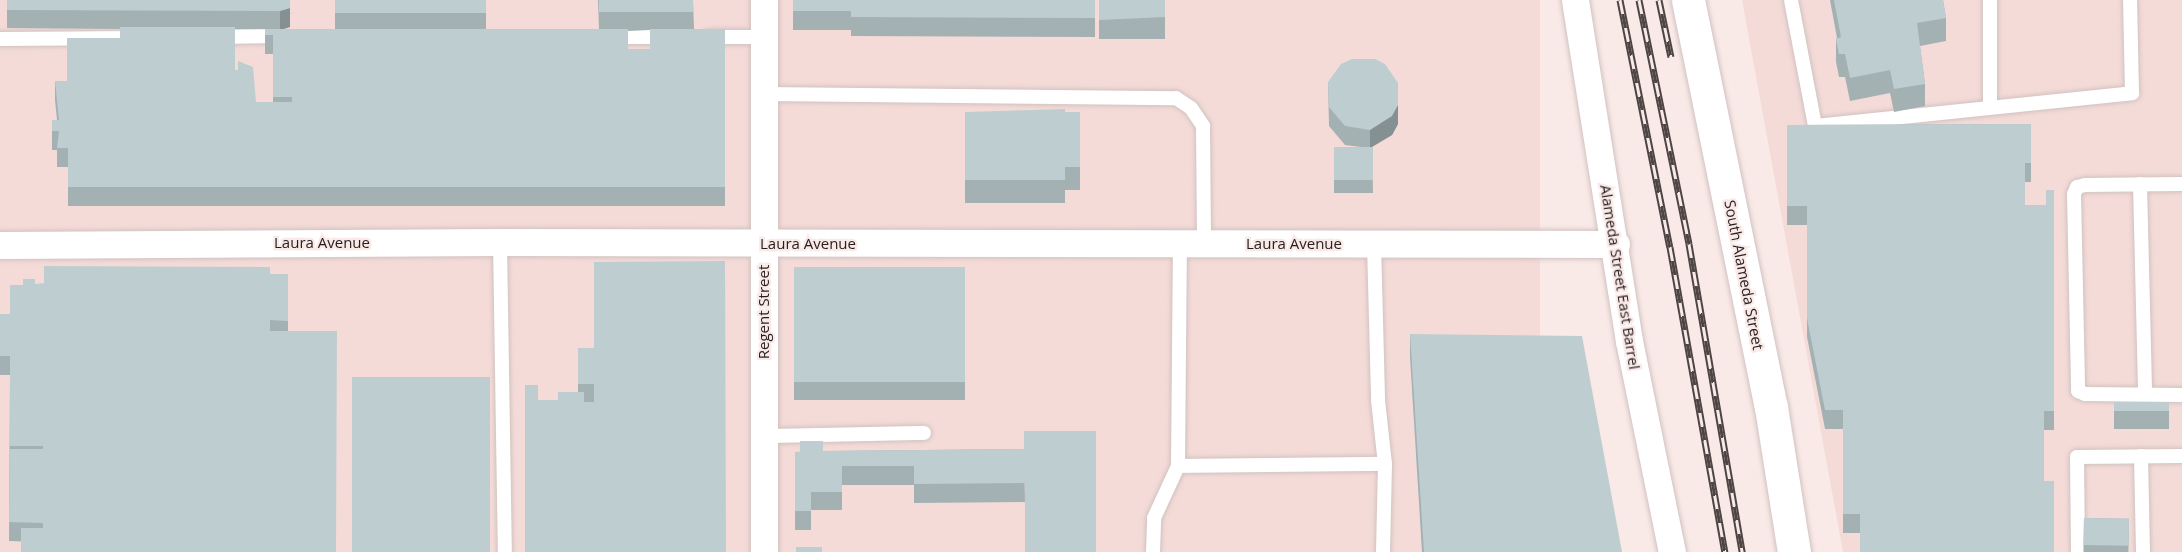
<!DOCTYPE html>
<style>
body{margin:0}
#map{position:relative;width:2182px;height:552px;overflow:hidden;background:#f9e9e7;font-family:"Open Sans",sans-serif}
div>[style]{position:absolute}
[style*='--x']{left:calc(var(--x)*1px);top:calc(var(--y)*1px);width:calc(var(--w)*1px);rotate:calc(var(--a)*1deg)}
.built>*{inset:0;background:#f4dbd8;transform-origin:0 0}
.roads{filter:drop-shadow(0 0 2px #d1c2c0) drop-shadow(0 0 2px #d1c2c0)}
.service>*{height:14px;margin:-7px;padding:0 7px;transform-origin:7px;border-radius:7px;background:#fff}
.minor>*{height:27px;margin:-13.5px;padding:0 13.5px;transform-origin:13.5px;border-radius:13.5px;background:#fff}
.primary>*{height:33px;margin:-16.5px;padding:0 16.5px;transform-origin:16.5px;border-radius:16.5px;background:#fff}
.rail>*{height:7px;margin-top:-3.5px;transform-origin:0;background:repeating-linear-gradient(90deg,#f9e9e7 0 14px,#4d4544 0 28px);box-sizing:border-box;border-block:2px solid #4d4544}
.wall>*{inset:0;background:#a3b1b3;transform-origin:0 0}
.shaded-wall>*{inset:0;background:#859092}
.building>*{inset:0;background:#beced0;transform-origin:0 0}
span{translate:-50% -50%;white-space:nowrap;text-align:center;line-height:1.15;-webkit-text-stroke:4.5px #f9e9e7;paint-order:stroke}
.street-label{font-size:15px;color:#241e1e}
</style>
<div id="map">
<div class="built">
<i style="left:0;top:0;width:1540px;height:552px"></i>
<i style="clip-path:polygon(1742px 0,2182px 0,2182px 552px,1843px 552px)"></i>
</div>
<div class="roads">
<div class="service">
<i style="--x:1791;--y:0;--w:128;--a:79.2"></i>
<i style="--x:1815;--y:126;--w:319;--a:-5.9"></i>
<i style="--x:2132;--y:93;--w:93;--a:-91.2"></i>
<i style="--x:1990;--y:0;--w:106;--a:90"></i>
<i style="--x:217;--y:37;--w:64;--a:-0.9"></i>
<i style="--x:610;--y:37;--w:58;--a:0"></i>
<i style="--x:709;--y:37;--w:55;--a:0"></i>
<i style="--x:0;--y:39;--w:137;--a:-0.4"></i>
<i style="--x:764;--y:94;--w:412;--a:0.6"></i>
<i style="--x:1176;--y:98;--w:18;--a:34"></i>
<i style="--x:1191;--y:108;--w:22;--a:56"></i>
<i style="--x:1203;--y:126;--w:117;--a:89.5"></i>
<i style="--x:2140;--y:184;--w:210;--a:88.6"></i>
<i style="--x:2182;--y:184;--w:97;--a:179.4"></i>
<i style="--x:2085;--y:185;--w:8;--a:166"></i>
<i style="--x:2077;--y:187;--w:8;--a:113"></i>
<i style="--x:2074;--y:194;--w:197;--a:88.8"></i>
<i style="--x:2078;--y:391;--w:8;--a:23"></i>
<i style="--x:2085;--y:394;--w:97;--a:0.6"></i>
<i style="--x:500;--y:242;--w:310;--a:89.1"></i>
<i style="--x:1374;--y:244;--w:156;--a:88.5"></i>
<i style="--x:1378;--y:400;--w:64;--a:83.8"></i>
<i style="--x:1385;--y:464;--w:88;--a:91.3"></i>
<i style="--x:764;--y:436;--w:160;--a:-1.1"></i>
<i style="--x:2141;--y:456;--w:96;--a:88.8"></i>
<i style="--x:1178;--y:466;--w:222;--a:-89.5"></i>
<i style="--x:1153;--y:552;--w:34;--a:-88"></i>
<i style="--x:1154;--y:518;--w:57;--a:-65.2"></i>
<i style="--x:1178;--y:466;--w:207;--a:-0.6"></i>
<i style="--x:2078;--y:552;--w:95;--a:-90.6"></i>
<i style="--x:2077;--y:457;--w:105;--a:-0.5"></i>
</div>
<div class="minor">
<i style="--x:764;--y:0;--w:552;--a:90"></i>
<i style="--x:1575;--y:0;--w:345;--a:81"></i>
<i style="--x:1629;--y:341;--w:215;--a:78.5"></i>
<i style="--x:0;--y:245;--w:500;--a:-0.34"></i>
<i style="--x:500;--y:242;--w:1116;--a:0.1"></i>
</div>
<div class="primary">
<i style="--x:1688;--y:0;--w:415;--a:78.5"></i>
<i style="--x:1771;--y:407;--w:147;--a:81"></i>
</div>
</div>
<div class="rail">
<i style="--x:1620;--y:0;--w:252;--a:78.6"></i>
<i style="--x:1670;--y:247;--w:310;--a:79.8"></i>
<i style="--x:1639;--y:0;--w:249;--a:78.4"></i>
<i style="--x:1689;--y:244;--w:313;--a:80.2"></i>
<i style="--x:1659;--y:0;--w:58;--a:78.1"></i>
</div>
<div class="wall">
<i style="clip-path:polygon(evenodd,7px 0,290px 0,290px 27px,283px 29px,335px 29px,335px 0,486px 0,486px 29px,599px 29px,598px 0,693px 0,694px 29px,725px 29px,725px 206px,68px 206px,68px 167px,57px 167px,57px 150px,52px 150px,52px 120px,57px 120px,55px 100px,55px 81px,67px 81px,120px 38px,120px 29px,7px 28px,7px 0,235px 29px,265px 29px,265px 54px,273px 54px,273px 102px,256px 102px,235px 70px,235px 29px,7px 0,650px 30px,650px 49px,628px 49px,628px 31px,650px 30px)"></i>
<i style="clip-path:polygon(793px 0,1095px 0,1095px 37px,851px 36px,851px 30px,793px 30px)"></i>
<i style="left:1099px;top:0;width:66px;height:39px"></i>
<i style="clip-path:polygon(1830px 0,1943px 0,1946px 18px,1946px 41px,1920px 46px,1925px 84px,1925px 106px,1894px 112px,1890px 93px,1850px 101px,1845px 77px,1839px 77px,1836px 62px,1836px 39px,1837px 38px)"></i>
<i style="clip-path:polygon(1328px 82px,1398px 124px,1392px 135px,1372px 147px,1373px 193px,1334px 193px,1334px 147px,1361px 147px,1345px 145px,1329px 126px)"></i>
<i style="clip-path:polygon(965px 112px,1080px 112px,1080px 190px,1065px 190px,1065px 203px,965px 203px)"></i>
<i style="clip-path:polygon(2031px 124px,2031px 182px,2025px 182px,2025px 205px,2046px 205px,2054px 190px,2054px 430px,2044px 430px,1860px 533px,1843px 533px,1843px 429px,1825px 429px,1807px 337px,1807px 225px,1787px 225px,1787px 125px)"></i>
<i style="left:965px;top:267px;width:133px;height:171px;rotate:90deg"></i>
<i style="clip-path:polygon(270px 274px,288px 274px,288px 331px,336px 552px,9px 541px,10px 375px,0 375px,0 314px,10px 314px,35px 284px)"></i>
<i style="clip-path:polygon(1410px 334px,1622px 552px,1422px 552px,1410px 357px)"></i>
<i style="clip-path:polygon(578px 348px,726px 552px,538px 400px,558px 400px,578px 392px)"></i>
<i style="left:2114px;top:402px;width:55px;height:27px"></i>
<i style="clip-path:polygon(1024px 449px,1025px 502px,914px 503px,914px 485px,842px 485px,842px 510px,811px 510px,811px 530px,795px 530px,795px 452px,823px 451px)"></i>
<i style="left:2084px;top:518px;width:45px;height:34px;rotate:1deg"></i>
</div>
<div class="shaded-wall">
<i style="clip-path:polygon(290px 8px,290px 27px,280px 30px,280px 11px)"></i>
<i style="clip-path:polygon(1398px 105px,1398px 124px,1392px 135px,1370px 148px,1370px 130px)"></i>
</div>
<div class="building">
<i style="clip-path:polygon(7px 0,290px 0,290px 8px,280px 11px,7px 10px)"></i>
<i style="left:335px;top:0;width:151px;height:13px"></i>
<i style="left:599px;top:0;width:94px;height:12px"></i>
<i style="clip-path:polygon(793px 0,1095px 0,1095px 18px,851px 17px,851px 11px,793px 11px)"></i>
<i style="clip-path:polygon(1099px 0,1165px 0,1165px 17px,1099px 20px)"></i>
<i style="clip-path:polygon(1834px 0,1943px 0,1946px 18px,1917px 23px,1925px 84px,1894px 89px,1890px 70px,1850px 78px,1845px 54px,1839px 54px,1836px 39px,1841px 37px)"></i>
<i style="clip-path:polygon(120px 27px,235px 27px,235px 70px,238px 70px,238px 61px,253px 67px,256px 102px,292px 102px,292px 97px,273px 97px,273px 35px,265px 35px,265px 29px,628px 29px,628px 49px,650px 49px,650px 29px,725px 29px,725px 187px,68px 187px,68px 148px,57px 148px,59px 131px,52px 131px,52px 120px,59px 120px,55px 81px,67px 81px,67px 38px,120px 38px)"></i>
<i style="clip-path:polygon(1352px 59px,1375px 59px,1385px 64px,1398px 83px,1398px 105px,1392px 116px,1370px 130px,1345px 126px,1329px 107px,1328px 82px,1341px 64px)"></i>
<i style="clip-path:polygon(1065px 109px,1065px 112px,1080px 112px,1080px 167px,1065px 167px,1065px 180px,965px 180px,965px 112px)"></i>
<i style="clip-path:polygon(2031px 124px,2031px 163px,2025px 163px,2025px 205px,2046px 205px,2046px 190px,2054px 190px,2054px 411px,2044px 411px,2044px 481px,2054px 481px,2054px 552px,1860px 552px,1860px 514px,1843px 514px,1843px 410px,1825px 410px,1807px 318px,1807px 206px,1787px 206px,1787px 125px)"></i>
<i style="left:1334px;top:147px;width:39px;height:33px"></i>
<i style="clip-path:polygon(725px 261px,726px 552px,525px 552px,525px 385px,538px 385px,538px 400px,558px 400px,558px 392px,584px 392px,584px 402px,594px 402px,594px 384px,578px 384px,578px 348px,594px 348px,594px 262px)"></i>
<i style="clip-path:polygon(44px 266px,270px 267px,270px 274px,288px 274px,288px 321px,270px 320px,270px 331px,337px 331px,336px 552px,21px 552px,21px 528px,43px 528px,43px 523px,9px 522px,10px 449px,43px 449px,43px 446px,10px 446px,10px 356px,0 356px,0 314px,10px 314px,10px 285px,23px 285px,23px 279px,35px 279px,35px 284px,44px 284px)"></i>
<i style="left:965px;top:267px;width:115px;height:171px;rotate:90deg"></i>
<i style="clip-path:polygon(1410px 334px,1582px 336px,1622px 552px,1424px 552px)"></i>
<i style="left:352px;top:377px;width:138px;height:175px"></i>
<i style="left:2114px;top:402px;width:55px;height:9px"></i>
<i style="clip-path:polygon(1024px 431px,1096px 431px,1096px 552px,1025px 552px,1025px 483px,914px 484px,914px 466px,842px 466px,842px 492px,811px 492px,811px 511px,795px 511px,795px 452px,800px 452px,800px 441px,823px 441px,823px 451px,1024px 449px)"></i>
<i style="left:2084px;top:518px;width:45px;height:27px;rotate:1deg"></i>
<i style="left:796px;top:547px;width:26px;height:5px"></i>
</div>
<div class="street-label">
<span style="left:322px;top:243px">Laura Avenue</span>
<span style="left:808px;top:244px">Laura Avenue</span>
<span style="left:1294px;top:244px">Laura Avenue</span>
<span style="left:1744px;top:275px;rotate:79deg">South Alameda Street</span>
<span style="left:1620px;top:277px;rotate:81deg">Alameda Street East Barrel</span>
<span style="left:764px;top:312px;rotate:-90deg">Regent Street</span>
</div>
</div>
